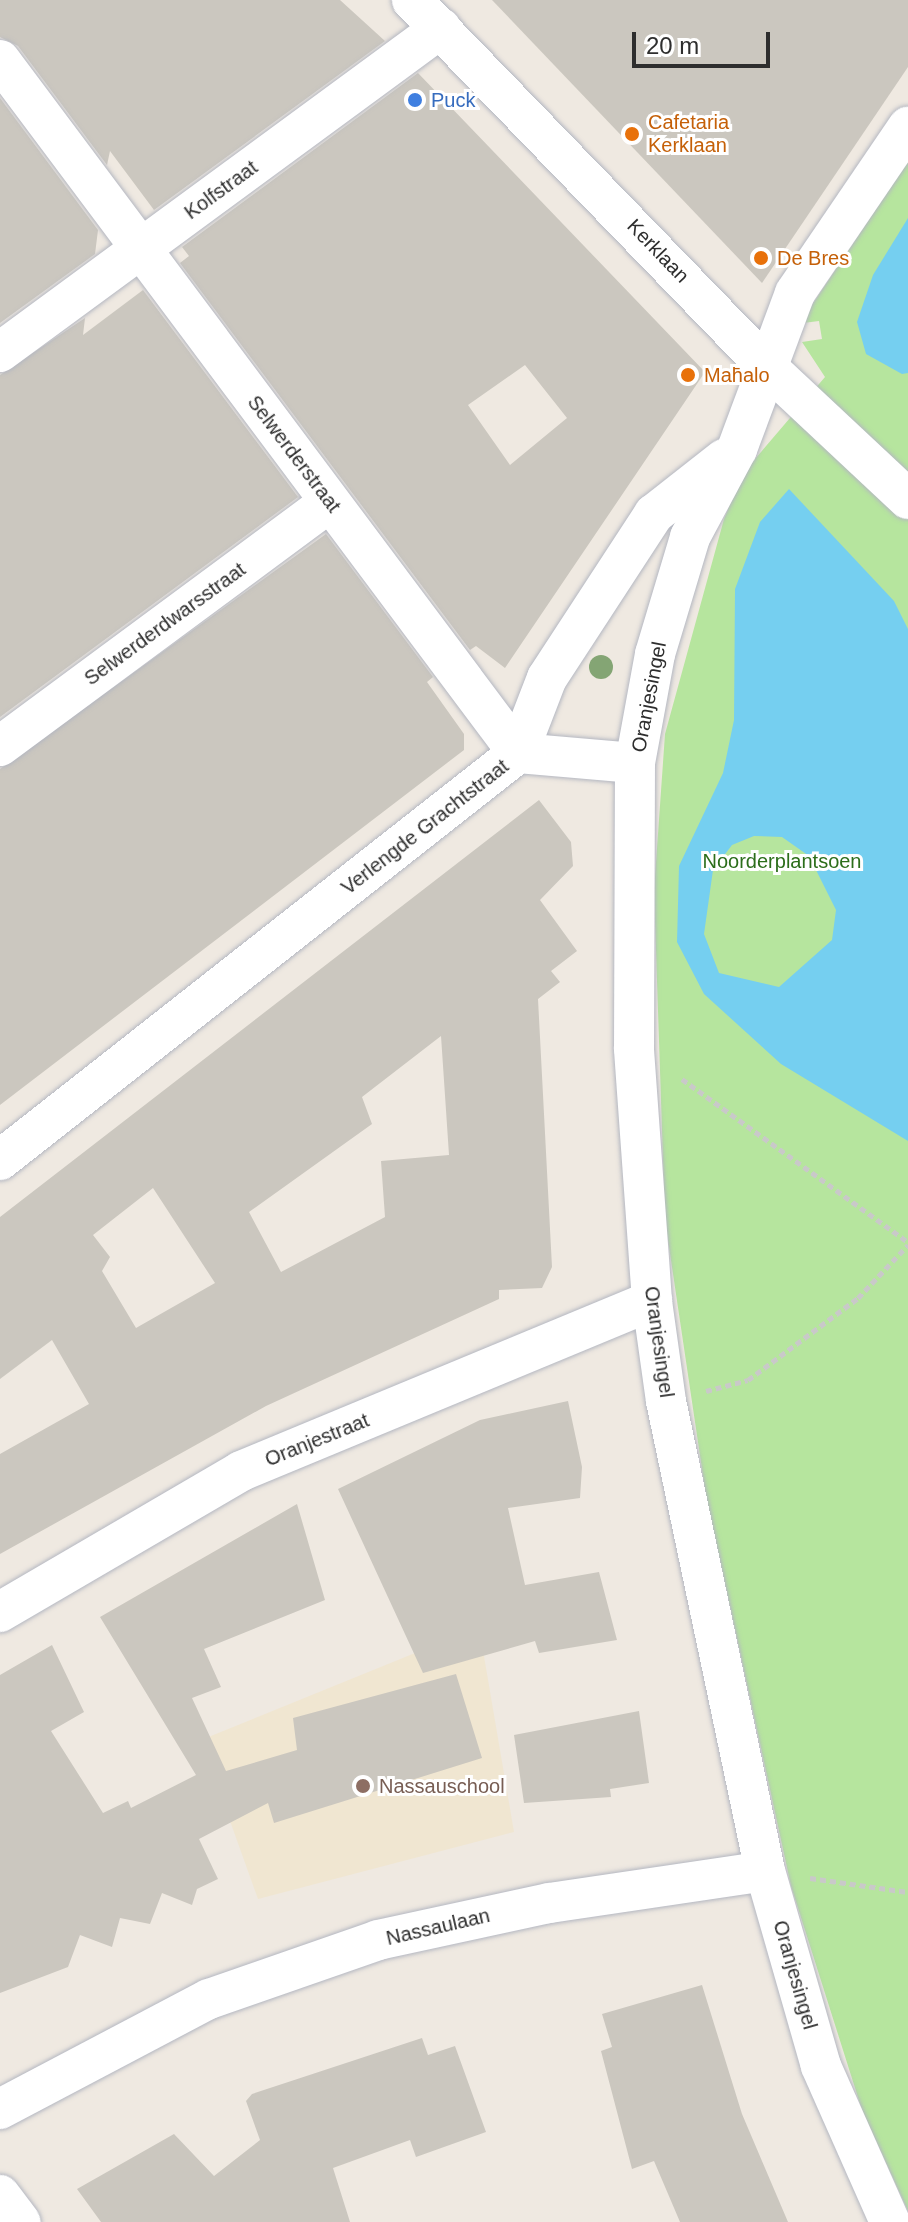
<!DOCTYPE html>
<meta charset="utf-8">
<style>
body{margin:0}
#map{position:relative;width:908px;height:2222px;overflow:hidden;background:#efe9e1;font-family:Helvetica,sans-serif}
div>[style]{position:absolute}
[style*='--x']{left:calc(var(--x)*1px);top:calc(var(--y)*1px);width:calc(var(--w)*1px);rotate:calc(var(--a)*1deg)}
.education>*{inset:0;background:#f0e6d1}
.green>*{inset:0;background:#b6e59e}
.water>*{inset:0;background:#75cff0}
.building>*{inset:0;background:#cbc7bf}
.path>*{height:5px;margin-top:-2.5px;transform-origin:0;background:repeating-linear-gradient(90deg,#c9c9c9 0 6px,transparent 0 10px)}
.roads{filter:drop-shadow(0 0 2px #b4b7c1) drop-shadow(0 0 2px #b4b7c1)}
.street>*{height:40px;margin:-20px;padding:0 20px;transform-origin:20px;border-radius:20px;background:#fff}
.trees>*{width:24px;height:24px;margin:-12px;border-radius:50%;background:#84a574}
.dots>*{width:22px;height:22px;translate:-50% -50%;box-sizing:border-box;border:4px solid #fff;border-radius:50%}
span{translate:-50% -50%;white-space:nowrap;text-align:center;line-height:1.15;-webkit-text-stroke:6px #fff;paint-order:stroke}
.shop-label{font-size:20px;color:#366cbe}
.left{translate:0 -50%;text-align:left}
.food-label{font-size:20px;color:#c56008}
.street-label{font-size:20px;color:#2e2e2e}
.park-label{font-size:20px;color:#2c6e1b}
.education-label{font-size:20px;color:#785e54}
.scale{position:absolute;left:632px;top:32px;width:138px;height:36px;box-sizing:border-box;border:4px solid #2e2e2e;border-top:0;padding-left:10px;font-size:24px;line-height:28px;white-space:nowrap;color:#2e2e2e;-webkit-text-stroke:6px #fff;paint-order:stroke}
</style>
<div id="map">
<div class="education">
<i style="clip-path:polygon(479px 1627px,514px 1832px,258px 1899px,201px 1740px)"></i>
</div>
<div class="green">
<i style="clip-path:polygon(908px 161px,908px 2211px,862px 2110px,791px 1886px,706px 1496px,665px 1220px,654px 891px,665px 734px,724px 519px,743px 473px,825px 377px,802px 342px,822px 339px,819px 321px,803px 323px,808px 311px)"></i>
</div>
<div class="water">
<i style="clip-path:polygon(908px 218px,908px 373px,902px 374px,866px 354px,857px 322px,873px 275px)"></i>
<i style="clip-path:polygon(evenodd,789px 489px,894px 601px,908px 629px,908px 1141px,781px 1064px,704px 994px,677px 942px,679px 866px,723px 773px,734px 720px,735px 589px,760px 522px,789px 489px,754px 836px,782px 837px,809px 856px,836px 910px,832px 940px,779px 987px,719px 973px,704px 934px,713px 870px,732px 845px,754px 836px)"></i>
</div>
<div class="building">
<i style="clip-path:polygon(0 0,340px 0,385px 41px,154px 210px,110px 151px,107px 165px,18px 46px,0 37px)"></i>
<i style="clip-path:polygon(492px 0,908px 0,908px 67px,762px 283px)"></i>
<i style="clip-path:polygon(evenodd,418px 73px,705px 372px,505px 668px,476px 646px,470px 650px,180px 263px,189px 256px,182px 247px,418px 73px,525px 365px,567px 418px,510px 465px,468px 405px,525px 365px)"></i>
<i style="clip-path:polygon(0 98px,98px 230px,95px 254px,0 323px)"></i>
<i style="clip-path:polygon(143px 290px,298px 497px,0 717px,0 375px,85px 318px,83px 335px)"></i>
<i style="clip-path:polygon(326px 534px,433px 677px,427px 682px,464px 734px,464px 750px,0 1105px,0 769px)"></i>
<i style="clip-path:polygon(evenodd,539px 800px,571px 842px,573px 866px,540px 900px,577px 951px,551px 971px,560px 982px,538px 999px,552px 1267px,542px 1288px,499px 1290px,499px 1299px,266px 1406px,0 1554px,0 1454px,89px 1404px,52px 1340px,0 1379px,0 1217px,539px 800px,441px 1036px,449px 1155px,381px 1161px,385px 1217px,281px 1272px,249px 1212px,372px 1124px,362px 1097px,441px 1036px,539px 800px,153px 1188px,215px 1283px,136px 1328px,102px 1271px,110px 1257px,93px 1235px,153px 1188px)"></i>
<i style="clip-path:polygon(568px 1401px,582px 1467px,580px 1498px,508px 1508px,525px 1585px,599px 1572px,617px 1640px,539px 1653px,535px 1641px,423px 1673px,338px 1489px,480px 1420px)"></i>
<i style="clip-path:polygon(297px 1504px,325px 1600px,204px 1649px,221px 1687px,192px 1698px,226px 1771px,297px 1750px,293px 1718px,456px 1674px,482px 1758px,274px 1823px,268px 1803px,199px 1839px,218px 1879px,197px 1889px,192px 1905px,162px 1893px,150px 1924px,120px 1918px,112px 1947px,80px 1935px,68px 1967px,0 1993px,0 1675px,52px 1645px,84px 1712px,51px 1731px,103px 1813px,128px 1801px,131px 1808px,196px 1775px,100px 1617px)"></i>
<i style="clip-path:polygon(639px 1711px,649px 1783px,610px 1789px,611px 1797px,524px 1803px,514px 1735px)"></i>
<i style="clip-path:polygon(702px 1985px,742px 2114px,788px 2222px,680px 2222px,654px 2161px,632px 2169px,601px 2051px,612px 2047px,602px 2014px)"></i>
<i style="clip-path:polygon(422px 2038px,428px 2055px,455px 2046px,486px 2132px,416px 2157px,410px 2140px,333px 2168px,350px 2222px,101px 2222px,77px 2189px,174px 2134px,214px 2176px,260px 2140px,246px 2101px,252px 2094px)"></i>
</div>
<div class="path">
<i style="--x:682;--y:1079;--w:279;--a:35.8"></i>
<i style="--x:706;--y:1391;--w:43;--a:-14.7"></i>
<i style="--x:748;--y:1380;--w:137;--a:-36.7"></i>
<i style="--x:858;--y:1298;--w:73;--a:-46.7"></i>
<i style="--x:810;--y:1878;--w:99;--a:8.1"></i>
</div>
<div class="roads">
<div class="street">
<i style="--x:412;--y:0;--w:511;--a:45.95"></i>
<i style="--x:767;--y:367;--w:193;--a:43.1"></i>
<i style="--x:0;--y:60;--w:865;--a:53.22"></i>
<i style="--x:518;--y:753;--w:117;--a:4.9"></i>
<i style="--x:0;--y:352;--w:547;--a:-36.3"></i>
<i style="--x:0;--y:746;--w:410;--a:-36.5"></i>
<i style="--x:0;--y:1160;--w:659;--a:-38.16"></i>
<i style="--x:518;--y:753;--w:80;--a:-68.9"></i>
<i style="--x:547;--y:678;--w:196;--a:-56.9"></i>
<i style="--x:654;--y:514;--w:89;--a:-38.2"></i>
<i style="--x:0;--y:1612;--w:279;--a:-30.3"></i>
<i style="--x:241;--y:1471;--w:445;--a:-22.5"></i>
<i style="--x:0;--y:2109;--w:236;--a:-27.8"></i>
<i style="--x:209;--y:1999;--w:179;--a:-19.2"></i>
<i style="--x:378;--y:1940;--w:175;--a:-12.2"></i>
<i style="--x:549;--y:1903;--w:218;--a:-8.4"></i>
<i style="--x:0;--y:2195;--w:34;--a:53"></i>
<i style="--x:890;--y:2222;--w:171;--a:-113.9"></i>
<i style="--x:821;--y:2066;--w:203;--a:-106"></i>
<i style="--x:765;--y:1871;--w:480;--a:-101.9"></i>
<i style="--x:666;--y:1401;--w:101;--a:-98"></i>
<i style="--x:652;--y:1301;--w:254;--a:-94.1"></i>
<i style="--x:634;--y:1048;--w:285;--a:-89.8"></i>
<i style="--x:635;--y:763;--w:111;--a:-79.6"></i>
<i style="--x:655;--y:654;--w:122;--a:-73.3"></i>
<i style="--x:690;--y:537;--w:100;--a:-61.9"></i>
<i style="--x:737;--y:449;--w:166;--a:-69.6"></i>
<i style="--x:795;--y:293;--w:201;--a:-55.8"></i>
</div>
</div>
<div class="trees">
<i style="left:601px;top:667px"></i>
</div>
<div class="dots">
<i style="left:415px;top:100px;background:#3f7fe0"></i>
<i style="left:632px;top:134px;background:#e8710a"></i>
<i style="left:761px;top:258px;background:#e8710a"></i>
<i style="left:688px;top:375px;background:#e8710a"></i>
<i style="left:363px;top:1786px;background:#8d6e63"></i>
</div>
<div class="shop-label">
<span class="left" style="left:431px;top:100px">Puck</span>
</div>
<div class="food-label">
<span class="left" style="left:648px;top:134px">Cafetaria<br>Kerklaan</span>
<span class="left" style="left:777px;top:258px">De Bres</span>
<span class="left" style="left:704px;top:375px">Mah̄alo</span>
</div>
<div class="street-label">
<span style="left:221px;top:190px;rotate:-36deg">Kolfstraat</span>
<span style="left:658px;top:251px;rotate:46deg">Kerklaan</span>
<span style="left:294px;top:454px;rotate:53deg">Selwerderstraat</span>
<span style="left:165px;top:624px;rotate:-36deg">Selwerderdwarsstraat</span>
<span style="left:649px;top:697px;rotate:-79deg">Oranjesingel</span>
<span style="left:425px;top:827px;rotate:-38deg">Verlengde Grachtstraat</span>
<span style="left:659px;top:1342px;rotate:82deg">Oranjesingel</span>
<span style="left:317px;top:1440px;rotate:-22deg">Oranjestraat</span>
<span style="left:438px;top:1927px;rotate:-13deg">Nassaulaan</span>
<span style="left:795px;top:1975px;rotate:74deg">Oranjesingel</span>
</div>
<div class="park-label">
<span style="left:782px;top:861px">Noorderplantsoen</span>
</div>
<div class="education-label">
<span class="left" style="left:379px;top:1786px">Nassauschool</span>
</div>
<div class="scale">20 m</div>
</div>
